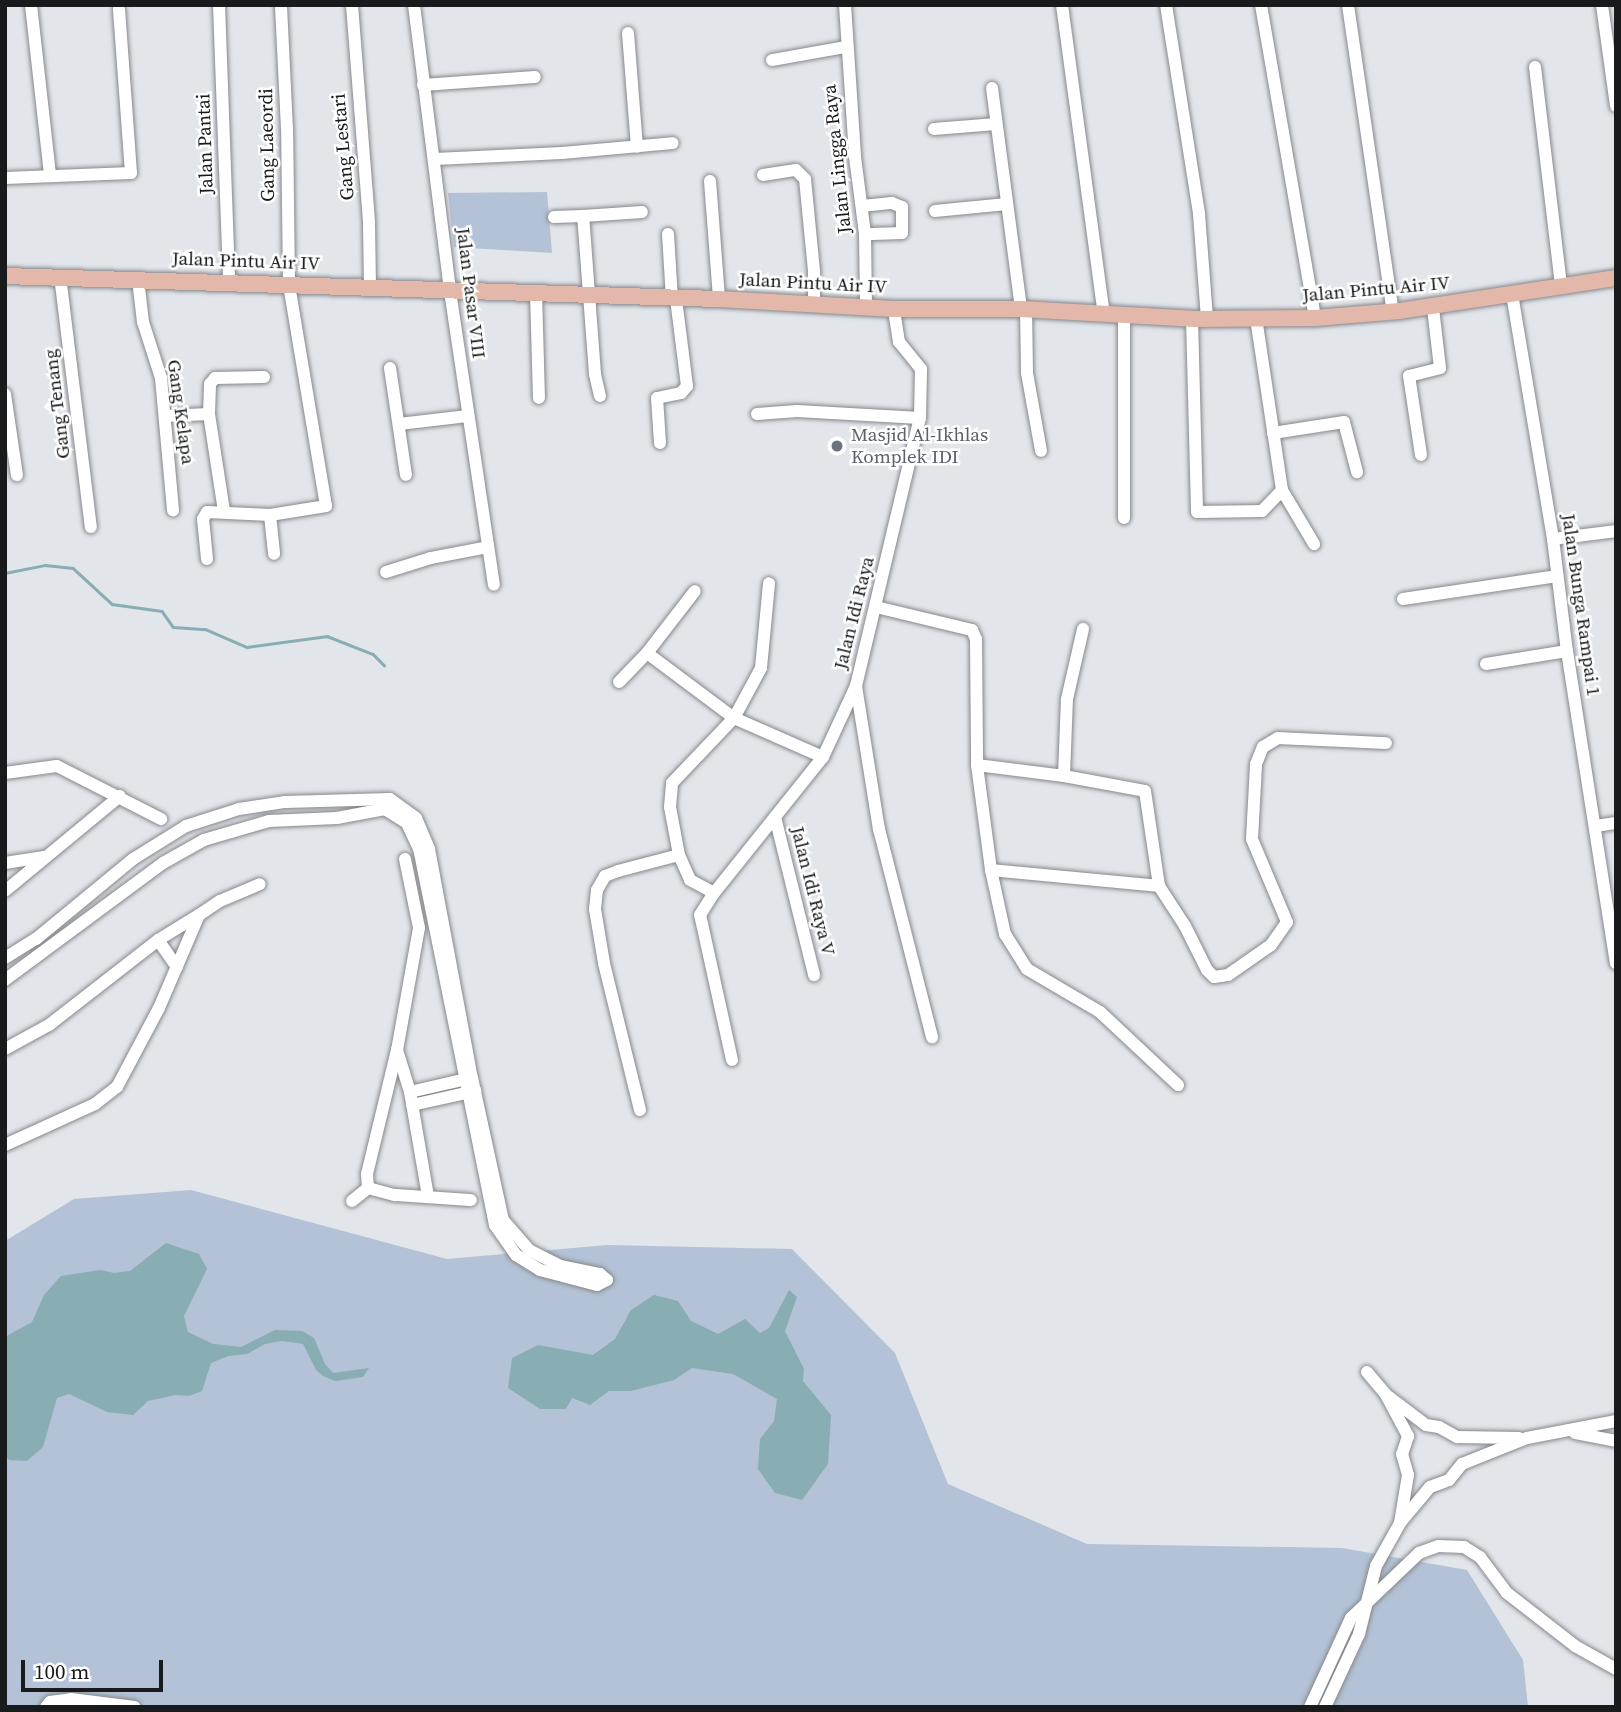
<!DOCTYPE html>
<style>
body{margin:0}
#map{position:relative;width:1621px;height:1712px;overflow:hidden;background:#e2e5ea;font-family:"Source Serif 4",serif}
div>[style]{position:absolute}
[style*='--x']{left:calc(var(--x)*1px);top:calc(var(--y)*1px);width:calc(var(--w)*1px);rotate:calc(var(--a)*1deg)}
.green>*{inset:0;background:#b3c2d6}
.water>*{inset:0;background:#88adb3}
.stream>*{height:2.5px;margin:-1.25px;padding:0 1.25px;transform-origin:1.25px;border-radius:1.25px;background:#88adb3}
.roads{filter:drop-shadow(0 0 2px #85888b) drop-shadow(0 0 2px #85888b)}
.minor>*{height:12px;margin:-6px;padding:0 6px;transform-origin:6px;border-radius:6px;background:#fff}
.major>*{height:16px;margin:-8px;padding:0 8px;transform-origin:8px;border-radius:8px;background:#e3b8aa}
.dots>*{width:19px;height:19px;translate:-50% -50%;box-sizing:border-box;border:4px solid #fff;border-radius:50%}
span{translate:-50% -50%;white-space:nowrap;text-align:center;line-height:1.15;-webkit-text-stroke:5px #fff;paint-order:stroke}
.street-label{font-size:19px;color:#181a1b}
.worship-label{font-size:19px;color:#5b616d}
.left{translate:0 -50%;text-align:left}
.frame{position:absolute;inset:0;border:7px solid #181a1b;pointer-events:none}
.scale{position:absolute;left:21px;top:1660px;width:142px;height:32px;box-sizing:border-box;border:4px solid #181a1b;border-top:0;padding-left:9px;font-size:21px;line-height:24px;white-space:nowrap;color:#181a1b;-webkit-text-stroke:5px #fff;paint-order:stroke}
</style>
<div id="map">
<div class="green">
<i style="clip-path:polygon(547px 192px,552px 253px,454px 247px,448px 193px)"></i>
<i style="clip-path:polygon(191px 1190px,447px 1259px,607px 1245px,792px 1249px,895px 1353px,948px 1484px,1087px 1544px,1342px 1548px,1467px 1570px,1523px 1660px,1528px 1707px,5px 1707px,5px 1241px,74px 1199px)"></i>
</div>
<div class="water">
<i style="clip-path:polygon(166px 1243px,199px 1254px,207px 1269px,184px 1316px,188px 1332px,213px 1344px,241px 1347px,275px 1330px,302px 1331px,314px 1338px,325px 1364px,333px 1373px,369px 1368px,363px 1377px,335px 1381px,323px 1376px,316px 1370px,303px 1344px,282px 1341px,265px 1344px,247px 1354px,228px 1356px,211px 1363px,202px 1391px,189px 1396px,175px 1395px,148px 1401px,133px 1415px,107px 1412px,69px 1394px,57px 1398px,43px 1447px,27px 1461px,9px 1460px,5px 1454px,5px 1337px,32px 1322px,44px 1295px,61px 1276px,100px 1270px,114px 1273px,130px 1271px)"></i>
<i style="clip-path:polygon(789px 1290px,797px 1297px,785px 1331px,804px 1369px,803px 1381px,831px 1415px,828px 1464px,802px 1500px,775px 1493px,758px 1469px,760px 1439px,774px 1421px,777px 1399px,733px 1374px,692px 1368px,674px 1380px,631px 1391px,609px 1391px,590px 1405px,572px 1398px,566px 1409px,540px 1409px,508px 1388px,512px 1358px,538px 1345px,593px 1355px,615px 1339px,631px 1310px,654px 1295px,678px 1301px,691px 1321px,718px 1334px,745px 1319px,760px 1333px,769px 1328px)"></i>
</div>
<div class="stream">
<i style="--x:5;--y:573;--w:41;--a:-11.3"></i>
<i style="--x:45;--y:565;--w:28;--a:6"></i>
<i style="--x:73;--y:568;--w:53;--a:42.7"></i>
<i style="--x:112;--y:604;--w:50;--a:8"></i>
<i style="--x:162;--y:611;--w:19;--a:55"></i>
<i style="--x:173;--y:627;--w:32;--a:4"></i>
<i style="--x:205;--y:629;--w:46;--a:23.2"></i>
<i style="--x:247;--y:647;--w:81;--a:-7.8"></i>
<i style="--x:327;--y:636;--w:49;--a:21.4"></i>
<i style="--x:373;--y:654;--w:16;--a:45"></i>
</div>
<div class="roads">
<div class="minor">
<i style="--x:31;--y:5;--w:171;--a:83.6"></i>
<i style="--x:219;--y:5;--w:277;--a:87.9"></i>
<i style="--x:352;--y:5;--w:219;--a:85.5"></i>
<i style="--x:369;--y:223;--w:63;--a:89.1"></i>
<i style="--x:414;--y:5;--w:288;--a:82.8"></i>
<i style="--x:450;--y:291;--w:297;--a:81.5"></i>
<i style="--x:845;--y:5;--w:152;--a:86.2"></i>
<i style="--x:855;--y:157;--w:78;--a:82.6"></i>
<i style="--x:865;--y:234;--w:74;--a:89.2"></i>
<i style="--x:1062;--y:5;--w:312;--a:82.3"></i>
<i style="--x:1166;--y:5;--w:212;--a:81"></i>
<i style="--x:1199;--y:214;--w:105;--a:85.6"></i>
<i style="--x:1261;--y:5;--w:318;--a:80.2"></i>
<i style="--x:1348;--y:5;--w:310;--a:81.7"></i>
<i style="--x:1602;--y:5;--w:102;--a:82.1"></i>
<i style="--x:628;--y:33;--w:114;--a:85.5"></i>
<i style="--x:772;--y:60;--w:75;--a:-10"></i>
<i style="--x:1535;--y:67;--w:221;--a:83.2"></i>
<i style="--x:423;--y:85;--w:112;--a:-4.1"></i>
<i style="--x:992;--y:88;--w:223;--a:82.5"></i>
<i style="--x:934;--y:129;--w:62;--a:-4.6"></i>
<i style="--x:435;--y:159;--w:127;--a:-2.7"></i>
<i style="--x:562;--y:153;--w:111;--a:-5.1"></i>
<i style="--x:763;--y:175;--w:33;--a:-9"></i>
<i style="--x:796;--y:170;--w:13;--a:45"></i>
<i style="--x:805;--y:179;--w:92;--a:84.4"></i>
<i style="--x:814;--y:271;--w:35;--a:90"></i>
<i style="--x:5;--y:178;--w:126;--a:-2.3"></i>
<i style="--x:131;--y:173;--w:164;--a:-94.2"></i>
<i style="--x:710;--y:181;--w:118;--a:85.6"></i>
<i style="--x:862;--y:206;--w:30;--a:-6"></i>
<i style="--x:892;--y:203;--w:11;--a:22"></i>
<i style="--x:902;--y:207;--w:26;--a:90"></i>
<i style="--x:902;--y:233;--w:37;--a:178"></i>
<i style="--x:935;--y:211;--w:72;--a:-5.6"></i>
<i style="--x:554;--y:217;--w:29;--a:-2"></i>
<i style="--x:668;--y:234;--w:65;--a:86.5"></i>
<i style="--x:60;--y:276;--w:253;--a:83"></i>
<i style="--x:138;--y:279;--w:43;--a:83.4"></i>
<i style="--x:143;--y:322;--w:59;--a:72.2"></i>
<i style="--x:161;--y:378;--w:133;--a:84.8"></i>
<i style="--x:536;--y:292;--w:106;--a:88.4"></i>
<i style="--x:1512;--y:294;--w:248;--a:80.5"></i>
<i style="--x:1553;--y:539;--w:113;--a:82.9"></i>
<i style="--x:1567;--y:651;--w:316;--a:81.1"></i>
<i style="--x:1026;--y:309;--w:64;--a:89.1"></i>
<i style="--x:1027;--y:373;--w:79;--a:79.8"></i>
<i style="--x:1256;--y:318;--w:174;--a:81.4"></i>
<i style="--x:1282;--y:490;--w:63;--a:59.3"></i>
<i style="--x:1192;--y:319;--w:193;--a:88.5"></i>
<i style="--x:1197;--y:512;--w:65;--a:-0.9"></i>
<i style="--x:1262;--y:511;--w:29;--a:-46"></i>
<i style="--x:390;--y:368;--w:108;--a:81.5"></i>
<i style="--x:5;--y:394;--w:82;--a:81.6"></i>
<i style="--x:600;--y:396;--w:23;--a:-103"></i>
<i style="--x:595;--y:374;--w:158;--a:-94.3"></i>
<i style="--x:583;--y:216;--w:59;--a:-3.9"></i>
<i style="--x:757;--y:414;--w:40;--a:-4.3"></i>
<i style="--x:797;--y:411;--w:123;--a:3.3"></i>
<i style="--x:166;--y:416;--w:43;--a:-2.7"></i>
<i style="--x:399;--y:424;--w:69;--a:-6.6"></i>
<i style="--x:1273;--y:433;--w:72;--a:-8.8"></i>
<i style="--x:1344;--y:422;--w:52;--a:75.4"></i>
<i style="--x:660;--y:443;--w:45;--a:-93.8"></i>
<i style="--x:657;--y:398;--w:25;--a:-12"></i>
<i style="--x:681;--y:393;--w:9;--a:-49"></i>
<i style="--x:687;--y:386;--w:88;--a:-97.2"></i>
<i style="--x:1421;--y:455;--w:80;--a:-98.6"></i>
<i style="--x:1409;--y:376;--w:32;--a:-14"></i>
<i style="--x:1440;--y:368;--w:60;--a:-96.7"></i>
<i style="--x:224;--y:511;--w:98;--a:-98.8"></i>
<i style="--x:209;--y:414;--w:30;--a:-88"></i>
<i style="--x:210;--y:384;--w:8;--a:-50"></i>
<i style="--x:215;--y:378;--w:49;--a:-1.2"></i>
<i style="--x:270;--y:515;--w:39;--a:84"></i>
<i style="--x:1124;--y:518;--w:202;--a:-90"></i>
<i style="--x:1553;--y:539;--w:64;--a:-7.2"></i>
<i style="--x:207;--y:559;--w:40;--a:-95.7"></i>
<i style="--x:203;--y:519;--w:8;--a:-60"></i>
<i style="--x:207;--y:512;--w:63;--a:2.7"></i>
<i style="--x:270;--y:515;--w:57;--a:-9.1"></i>
<i style="--x:326;--y:506;--w:225;--a:-99.5"></i>
<i style="--x:289;--y:284;--w:155;--a:-90.7"></i>
<i style="--x:287;--y:129;--w:124;--a:-92.8"></i>
<i style="--x:386;--y:572;--w:47;--a:-17.3"></i>
<i style="--x:431;--y:558;--w:58;--a:-10.9"></i>
<i style="--x:1403;--y:599;--w:156;--a:-8.5"></i>
<i style="--x:876;--y:607;--w:99;--a:13.5"></i>
<i style="--x:972;--y:630;--w:10;--a:66"></i>
<i style="--x:976;--y:639;--w:126;--a:89.5"></i>
<i style="--x:977;--y:765;--w:106;--a:82.4"></i>
<i style="--x:991;--y:870;--w:66;--a:77.7"></i>
<i style="--x:1005;--y:934;--w:41;--a:57.8"></i>
<i style="--x:1027;--y:969;--w:85;--a:30.5"></i>
<i style="--x:1100;--y:1012;--w:107;--a:43.1"></i>
<i style="--x:647;--y:653;--w:109;--a:36.8"></i>
<i style="--x:734;--y:718;--w:97;--a:23.7"></i>
<i style="--x:1486;--y:664;--w:82;--a:-9.1"></i>
<i style="--x:619;--y:682;--w:40;--a:-46"></i>
<i style="--x:647;--y:653;--w:78;--a:-52.3"></i>
<i style="--x:856;--y:686;--w:145;--a:80.9"></i>
<i style="--x:879;--y:829;--w:215;--a:75.7"></i>
<i style="--x:977;--y:765;--w:88;--a:7.2"></i>
<i style="--x:1064;--y:776;--w:82;--a:10.5"></i>
<i style="--x:1145;--y:791;--w:96;--a:81.6"></i>
<i style="--x:1159;--y:886;--w:48;--a:57"></i>
<i style="--x:1185;--y:926;--w:49;--a:63.4"></i>
<i style="--x:1207;--y:970;--w:10;--a:45"></i>
<i style="--x:1214;--y:977;--w:14;--a:-8"></i>
<i style="--x:1228;--y:975;--w:52;--a:-34.9"></i>
<i style="--x:1271;--y:945;--w:28;--a:-55"></i>
<i style="--x:1287;--y:922;--w:90;--a:-112.9"></i>
<i style="--x:1252;--y:839;--w:75;--a:-86.9"></i>
<i style="--x:1256;--y:764;--w:18;--a:-68"></i>
<i style="--x:1263;--y:747;--w:17;--a:-31"></i>
<i style="--x:1278;--y:738;--w:108;--a:2.7"></i>
<i style="--x:5;--y:773;--w:52;--a:-7.7"></i>
<i style="--x:57;--y:766;--w:117;--a:27"></i>
<i style="--x:1064;--y:776;--w:77;--a:-87.8"></i>
<i style="--x:1067;--y:699;--w:72;--a:-77.1"></i>
<i style="--x:775;--y:817;--w:163;--a:76.1"></i>
<i style="--x:1596;--y:826;--w:20;--a:-9"></i>
<i style="--x:679;--y:855;--w:49;--a:-100.6"></i>
<i style="--x:670;--y:807;--w:24;--a:-85"></i>
<i style="--x:672;--y:783;--w:90;--a:-46.4"></i>
<i style="--x:734;--y:718;--w:57;--a:-61.6"></i>
<i style="--x:761;--y:668;--w:85;--a:-84.6"></i>
<i style="--x:405;--y:859;--w:70;--a:78.5"></i>
<i style="--x:419;--y:928;--w:124;--a:100.2"></i>
<i style="--x:397;--y:1050;--w:128;--a:103.6"></i>
<i style="--x:367;--y:1174;--w:14;--a:86"></i>
<i style="--x:368;--y:1188;--w:28;--a:15"></i>
<i style="--x:395;--y:1195;--w:76;--a:3.8"></i>
<i style="--x:5;--y:863;--w:38;--a:-9"></i>
<i style="--x:991;--y:870;--w:169;--a:5.4"></i>
<i style="--x:5;--y:891;--w:149;--a:-39.6"></i>
<i style="--x:158;--y:940;--w:33;--a:55"></i>
<i style="--x:5;--y:958;--w:36;--a:-32"></i>
<i style="--x:36;--y:939;--w:126;--a:-39.5"></i>
<i style="--x:133;--y:859;--w:62;--a:-31.9"></i>
<i style="--x:186;--y:826;--w:56;--a:-17.8"></i>
<i style="--x:239;--y:809;--w:47;--a:-8.7"></i>
<i style="--x:285;--y:802;--w:105;--a:-1.6"></i>
<i style="--x:390;--y:799;--w:32;--a:36"></i>
<i style="--x:416;--y:818;--w:34;--a:67"></i>
<i style="--x:429;--y:849;--w:233;--a:79.4"></i>
<i style="--x:472;--y:1078;--w:145;--a:77.7"></i>
<i style="--x:503;--y:1220;--w:40;--a:49"></i>
<i style="--x:529;--y:1250;--w:35;--a:27"></i>
<i style="--x:560;--y:1266;--w:41;--a:11.3"></i>
<i style="--x:600;--y:1274;--w:9;--a:41"></i>
<i style="--x:607;--y:1280;--w:11;--a:153"></i>
<i style="--x:597;--y:1285;--w:59;--a:-165.3"></i>
<i style="--x:540;--y:1270;--w:28;--a:-148"></i>
<i style="--x:516;--y:1255;--w:37;--a:-125"></i>
<i style="--x:495;--y:1225;--w:384;--a:-101.4"></i>
<i style="--x:419;--y:849;--w:29;--a:-115"></i>
<i style="--x:407;--y:823;--w:26;--a:-148"></i>
<i style="--x:385;--y:809;--w:49;--a:169.4"></i>
<i style="--x:337;--y:818;--w:68;--a:177.5"></i>
<i style="--x:269;--y:821;--w:68;--a:163.7"></i>
<i style="--x:204;--y:840;--w:47;--a:150.7"></i>
<i style="--x:163;--y:863;--w:197;--a:143.5"></i>
<i style="--x:5;--y:1049;--w:50;--a:-28.6"></i>
<i style="--x:49;--y:1025;--w:138;--a:-37.9"></i>
<i style="--x:158;--y:940;--w:48;--a:-31.4"></i>
<i style="--x:397;--y:1050;--w:44;--a:72.8"></i>
<i style="--x:410;--y:1092;--w:106;--a:80.2"></i>
<i style="--x:732;--y:1060;--w:148;--a:-102.4"></i>
<i style="--x:700;--y:915;--w:26;--a:-58"></i>
<i style="--x:714;--y:893;--w:174;--a:-51.3"></i>
<i style="--x:823;--y:757;--w:78;--a:-65.1"></i>
<i style="--x:856;--y:686;--w:276;--a:-76.6"></i>
<i style="--x:920;--y:418;--w:49;--a:-88.8"></i>
<i style="--x:921;--y:369;--w:35;--a:-129"></i>
<i style="--x:899;--y:342;--w:33;--a:-99"></i>
<i style="--x:410;--y:1092;--w:63;--a:-12.9"></i>
<i style="--x:412;--y:1105;--w:65;--a:-12.5"></i>
<i style="--x:640;--y:1110;--w:151;--a:-103.8"></i>
<i style="--x:604;--y:963;--w:55;--a:-99.5"></i>
<i style="--x:595;--y:909;--w:19;--a:-84"></i>
<i style="--x:597;--y:890;--w:16;--a:-60"></i>
<i style="--x:605;--y:876;--w:14;--a:-21"></i>
<i style="--x:618;--y:871;--w:63;--a:-14.7"></i>
<i style="--x:679;--y:855;--w:27;--a:66"></i>
<i style="--x:690;--y:880;--w:27;--a:28"></i>
<i style="--x:5;--y:1145;--w:99;--a:-24.5"></i>
<i style="--x:95;--y:1104;--w:28;--a:-38"></i>
<i style="--x:117;--y:1087;--w:89;--a:-62"></i>
<i style="--x:159;--y:1008;--w:101;--a:-66.7"></i>
<i style="--x:199;--y:915;--w:25;--a:-34"></i>
<i style="--x:220;--y:901;--w:43;--a:-23"></i>
<i style="--x:352;--y:1201;--w:21;--a:-39"></i>
<i style="--x:1367;--y:1372;--w:30;--a:50"></i>
<i style="--x:1386;--y:1395;--w:47;--a:61.8"></i>
<i style="--x:1408;--y:1436;--w:19;--a:108"></i>
<i style="--x:1402;--y:1454;--w:22;--a:74"></i>
<i style="--x:1408;--y:1475;--w:49;--a:99.5"></i>
<i style="--x:1389;--y:1397;--w:46;--a:37.1"></i>
<i style="--x:1426;--y:1425;--w:13;--a:9"></i>
<i style="--x:1439;--y:1427;--w:21;--a:29"></i>
<i style="--x:1457;--y:1437;--w:62;--a:0.9"></i>
<i style="--x:1575;--y:1433;--w:42;--a:11"></i>
<i style="--x:46;--y:1707;--w:6;--a:-51"></i>
<i style="--x:50;--y:1702;--w:21;--a:-8"></i>
<i style="--x:71;--y:1699;--w:64;--a:7.2"></i>
<i style="--x:1310;--y:1707;--w:98;--a:-65.3"></i>
<i style="--x:1351;--y:1618;--w:94;--a:-43.7"></i>
<i style="--x:1419;--y:1553;--w:20;--a:-20"></i>
<i style="--x:1438;--y:1546;--w:26;--a:2"></i>
<i style="--x:1464;--y:1547;--w:19;--a:32"></i>
<i style="--x:1480;--y:1557;--w:45;--a:53.1"></i>
<i style="--x:1507;--y:1593;--w:86;--a:37.9"></i>
<i style="--x:1575;--y:1646;--w:47;--a:29.3"></i>
<i style="--x:1325;--y:1707;--w:81;--a:-65"></i>
<i style="--x:1359;--y:1634;--w:70;--a:-76"></i>
<i style="--x:1376;--y:1566;--w:49;--a:-60.8"></i>
<i style="--x:1400;--y:1523;--w:47;--a:-50.2"></i>
<i style="--x:1430;--y:1487;--w:20;--a:-20"></i>
<i style="--x:1449;--y:1480;--w:21;--a:-51"></i>
<i style="--x:1462;--y:1464;--w:70;--a:-21.8"></i>
<i style="--x:1527;--y:1438;--w:91;--a:-10.8"></i>
</div>
<div class="major">
<i style="--x:5;--y:276;--w:714;--a:1.85"></i>
<i style="--x:719;--y:299;--w:175;--a:3.3"></i>
<i style="--x:894;--y:309;--w:127;--a:0"></i>
<i style="--x:1021;--y:309;--w:171;--a:3.3"></i>
<i style="--x:1192;--y:319;--w:123;--a:-0.5"></i>
<i style="--x:1315;--y:318;--w:85;--a:-4.7"></i>
<i style="--x:1400;--y:311;--w:219;--a:-8.7"></i>
</div>
</div>
<div class="dots">
<i style="left:837px;top:446px;background:#6b7280"></i>
</div>
<div class="street-label">
<span style="left:205px;top:144px;rotate:-92deg">Jalan Pantai</span>
<span style="left:267px;top:145px;rotate:-91deg">Gang Laeordi</span>
<span style="left:343px;top:147px;rotate:-95deg">Gang Lestari</span>
<span style="left:837px;top:159px;rotate:-96deg">Jalan Lingga Raya</span>
<span style="left:246px;top:261px;rotate:2deg">Jalan Pintu Air IV</span>
<span style="left:813px;top:283px;rotate:3deg">Jalan Pintu Air IV</span>
<span style="left:1376px;top:289px;rotate:-5deg">Jalan Pintu Air IV</span>
<span style="left:471px;top:293px;rotate:83deg">Jalan Pasar VIII</span>
<span style="left:57px;top:404px;rotate:-97deg">Gang Tenang</span>
<span style="left:181px;top:412px;rotate:82deg">Gang Kelapa</span>
<span style="left:1581px;top:605px;rotate:82deg">Jalan Bunga Rampai 1</span>
<span style="left:854px;top:613px;rotate:-76deg">Jalan Idi Raya</span>
<span style="left:813px;top:891px;rotate:76deg">Jalan Idi Raya V</span>
</div>
<div class="worship-label">
<span class="left" style="left:851px;top:446px">Masjid Al-Ikhlas<br>Komplek IDI</span>
</div>
<div class="frame"></div>
<div class="scale">100 m</div>
</div>
